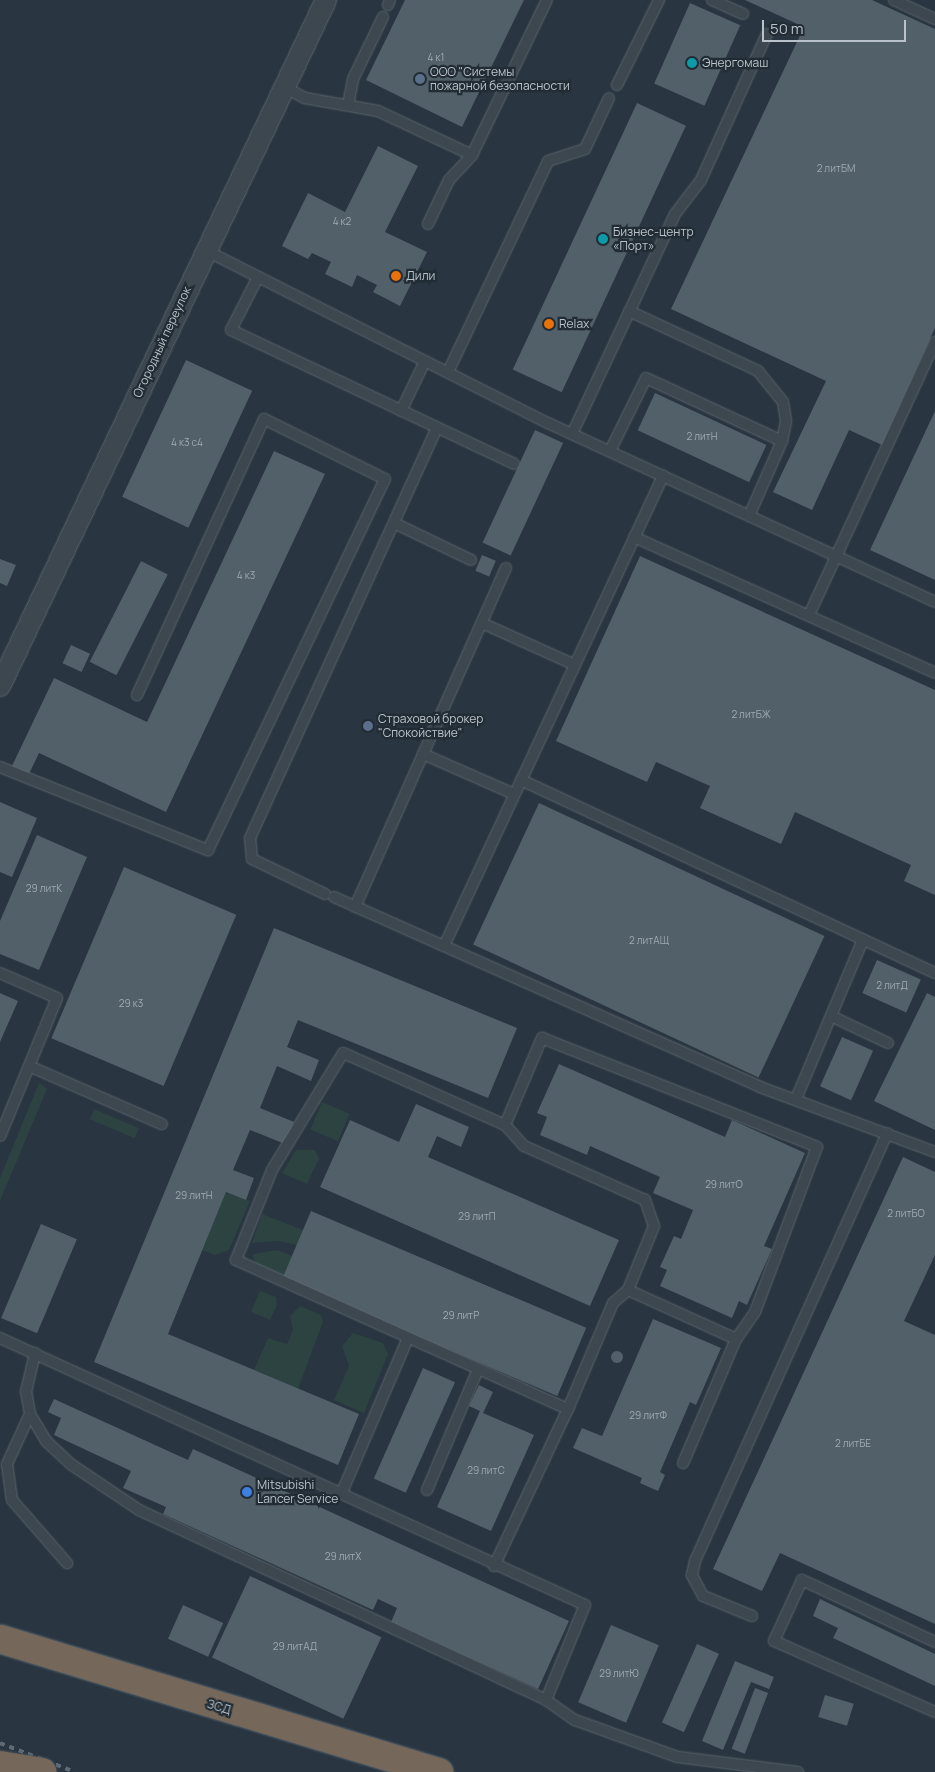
<!DOCTYPE html>
<meta charset="utf-8">
<style>
body{margin:0}
#map{position:relative;width:935px;height:1772px;overflow:hidden;background:#293540;font-family:Manrope,sans-serif}
div>[style]{position:absolute}
[style*='--x']{left:calc(var(--x)*1px);top:calc(var(--y)*1px);width:calc(var(--w)*1px);rotate:calc(var(--a)*1deg)}
.green>*{inset:0;background:#2c4342;transform-origin:0 0}
.building>*{inset:0;background:#52606a;transform-origin:0 0}
.round{border-radius:50%}
.roads{filter:drop-shadow(0 0 1px #5a656d) drop-shadow(0 0 1px #5a656d)}
.lane>*{height:10px;margin:-5px;padding:0 5px;transform-origin:5px;border-radius:5px;background:#3d4750}
.street>*{height:20px;margin:-10px;padding:0 10px;transform-origin:10px;border-radius:10px;background:#3d4750}
.highway>*{height:28px;margin:-14px;padding:0 14px;transform-origin:14px;border-radius:14px;background:#75685a}
.rail>*{height:4px;margin-top:-2px;transform-origin:0;background:repeating-linear-gradient(90deg,#5f6b76 0 5px,transparent 0 10px)}
.bridges{filter:drop-shadow(0 0 1px #47525a) drop-shadow(0 0 1px #47525a)}
.highway-bridge>*{height:28px;margin:-14px;padding:0 14px;transform-origin:14px;border-radius:14px;background:#75685a}
.dots>*{width:14px;height:14px;translate:-50% -50%;box-sizing:border-box;border:2px solid #212c35;border-radius:50%}
span{translate:-50% -50%;white-space:nowrap;text-align:center;line-height:1.15;-webkit-text-stroke:4.5px #212c35;paint-order:stroke}
.number-label{font-size:10px;color:#9faab2}
.number-label span{-webkit-text-stroke-width:0}
.poi-label{font-size:12px;color:#b9c2ca}
.left{translate:0 -50%;text-align:left}
.street-label{font-size:12px;color:#b9c2ca}
.scale{position:absolute;left:762px;top:20px;width:144px;height:22px;box-sizing:border-box;border:2px solid #b9c2ca;border-top:0;padding-left:6px;font-size:15px;line-height:18px;white-space:nowrap;color:#b9c2ca;-webkit-text-stroke:4px #212c35;paint-order:stroke}
</style>
<div id="map">
<div class="green">
<i style="clip-path:polygon(39px 1083px,47px 1089px,0 1201px,0 1178px)"></i>
<i style="left:322px;top:1102px;width:30px;height:30px;rotate:23deg"></i>
<i style="left:94px;top:1109px;width:49px;height:11px;rotate:23deg"></i>
<i style="clip-path:polygon(296px 1150px,315px 1150px,319px 1159px,307px 1184px,282px 1173px)"></i>
<i style="clip-path:polygon(226px 1192px,250px 1201px,229px 1250px,215px 1255px,202px 1250px)"></i>
<i style="clip-path:polygon(262px 1214px,303px 1230px,297px 1245px,277px 1241px,252px 1243px)"></i>
<i style="clip-path:polygon(278px 1250px,292px 1256px,282px 1279px,256px 1265px,253px 1257px,253px 1254px)"></i>
<i style="clip-path:polygon(260px 1291px,276px 1297px,277px 1305px,270px 1320px,251px 1312px)"></i>
<i style="clip-path:polygon(300px 1306px,321px 1315px,323px 1322px,298px 1389px,254px 1370px,268px 1338px,287px 1344px,293px 1330px,290px 1316px)"></i>
<i style="clip-path:polygon(353px 1333px,383px 1343px,388px 1354px,364px 1413px,334px 1400px,349px 1366px,342px 1346px)"></i>
</div>
<div class="building">
<i style="clip-path:polygon(405px 0,524px 0,462px 127px,366px 80px)"></i>
<i style="clip-path:polygon(745px 0,872px 0,935px 29px,935px 328px,882px 445px,849px 430px,812px 510px,773px 492px,826px 381px,671px 309px,804px 27px)"></i>
<i style="left:690px;top:3px;width:55px;height:88px;rotate:24deg"></i>
<i style="left:637px;top:103px;width:54px;height:294px;rotate:25deg"></i>
<i style="clip-path:polygon(378px 146px,418px 166px,385px 232px,427px 252px,400px 306px,373px 292px,377px 285px,357px 275px,352px 287px,325px 274px,331px 262px,312px 253px,308px 259px,282px 246px,308px 193px,345px 212px)"></i>
<i style="left:186px;top:360px;width:73px;height:151px;rotate:25deg"></i>
<i style="left:655px;top:393px;width:123px;height:41px;rotate:25deg"></i>
<i style="clip-path:polygon(935px 411px,935px 580px,870px 550px)"></i>
<i style="left:535px;top:430px;width:31px;height:124px;rotate:25deg"></i>
<i style="clip-path:polygon(274px 451px,325px 474px,166px 812px,39px 753px,29px 774px,12px 766px,54px 678px,147px 722px)"></i>
<i style="left:482px;top:555px;width:15px;height:17px;rotate:23deg"></i>
<i style="clip-path:polygon(640px 556px,935px 690px,935px 895px,904px 881px,911px 865px,795px 812px,781px 844px,700px 808px,710px 786px,656px 762px,647px 782px,556px 741px)"></i>
<i style="clip-path:polygon(0 559px,16px 565px,7px 586px,0 583px)"></i>
<i style="left:141px;top:561px;width:30px;height:113px;rotate:27deg"></i>
<i style="left:71px;top:645px;width:21px;height:20px;rotate:25deg"></i>
<i style="clip-path:polygon(0 802px,37px 818px,12px 877px,0 872px)"></i>
<i style="left:539px;top:803px;width:315px;height:156px;rotate:25deg"></i>
<i style="clip-path:polygon(37px 835px,87px 857px,39px 970px,0 954px,0 921px)"></i>
<i style="left:124px;top:867px;width:122px;height:186px;rotate:23deg"></i>
<i style="clip-path:polygon(274px 928px,517px 1028px,488px 1098px,298px 1020px,287px 1047px,319px 1060px,311px 1081px,277px 1066px,260px 1108px,294px 1122px,285px 1144px,250px 1130px,233px 1170px,254px 1178px,246px 1200px,226px 1192px,168px 1334px,359px 1414px,338px 1465px,94px 1362px)"></i>
<i style="left:877px;top:960px;width:48px;height:36px;rotate:24deg"></i>
<i style="clip-path:polygon(0 993px,18px 1001px,0 1042px)"></i>
<i style="clip-path:polygon(927px 993px,935px 997px,935px 1130px,874px 1101px)"></i>
<i style="left:842px;top:1037px;width:34px;height:54px;rotate:24deg"></i>
<i style="clip-path:polygon(559px 1064px,725px 1137px,732px 1120px,805px 1153px,764px 1246px,772px 1249px,747px 1305px,739px 1301px,732px 1318px,660px 1286px,667px 1270px,660px 1267px,674px 1236px,681px 1239px,693px 1210px,653px 1193px,660px 1177px,590px 1146px,587px 1155px,540px 1135px,547px 1117px,537px 1113px)"></i>
<i style="clip-path:polygon(416px 1104px,469px 1127px,461px 1147px,437px 1136px,428px 1157px,619px 1240px,590px 1306px,320px 1187px,350px 1120px,399px 1142px)"></i>
<i style="clip-path:polygon(903px 1157px,935px 1172px,935px 1255px,904px 1321px,935px 1335px,935px 1624px,780px 1553px,762px 1591px,713px 1569px)"></i>
<i style="left:311px;top:1211px;width:299px;height:74px;rotate:23deg"></i>
<i style="left:41px;top:1224px;width:39px;height:102px;rotate:23deg"></i>
<i style="clip-path:polygon(653px 1319px,721px 1348px,696px 1405px,690px 1402px,660px 1472px,665px 1475px,658px 1491px,640px 1483px,642px 1478px,573px 1448px,582px 1428px,602px 1436px)"></i>
<i class="round" style="left:611px;top:1351px;width:12px;height:12px"></i>
<i style="left:423px;top:1368px;width:35px;height:121px;rotate:24deg"></i>
<i style="clip-path:polygon(479px 1385px,493px 1392px,483px 1413px,534px 1435px,491px 1531px,437px 1507px,480px 1411px,469px 1406px)"></i>
<i style="clip-path:polygon(54px 1399px,188px 1460px,193px 1449px,569px 1621px,538px 1689px,391px 1622px,397px 1608px,378px 1599px,373px 1610px,163px 1514px,166px 1507px,123px 1488px,131px 1471px,54px 1435px,61px 1418px,48px 1412px)"></i>
<i style="left:250px;top:1576px;width:145px;height:90px;rotate:25deg"></i>
<i style="clip-path:polygon(820px 1599px,935px 1654px,935px 1686px,833px 1638px,838px 1628px,813px 1616px)"></i>
<i style="left:183px;top:1605px;width:44px;height:37px;rotate:24deg"></i>
<i style="left:611px;top:1625px;width:52px;height:84px;rotate:23deg"></i>
<i style="left:697px;top:1644px;width:24px;height:86px;rotate:24deg"></i>
<i style="clip-path:polygon(735px 1661px,774px 1677px,769px 1689px,751px 1682px,723px 1750px,702px 1741px)"></i>
<i style="left:755px;top:1688px;width:14px;height:65px;rotate:21deg"></i>
<i style="left:825px;top:1695px;width:30px;height:23px;rotate:17deg"></i>
</div>
<div class="roads">
<div class="lane">
<i style="--x:712;--y:0;--w:34;--a:24"></i>
<i style="--x:894;--y:0;--w:45;--a:24.9"></i>
<i style="--x:388;--y:5;--w:5;--a:-68"></i>
<i style="--x:617;--y:85;--w:95;--a:-63.7"></i>
<i style="--x:284;--y:87;--w:24;--a:28"></i>
<i style="--x:305;--y:98;--w:74;--a:10.1"></i>
<i style="--x:378;--y:111;--w:104;--a:25.1"></i>
<i style="--x:348;--y:105;--w:26;--a:-79"></i>
<i style="--x:353;--y:79;--w:69;--a:-64.2"></i>
<i style="--x:428;--y:224;--w:49;--a:-64.5"></i>
<i style="--x:449;--y:180;--w:34;--a:-47"></i>
<i style="--x:472;--y:155;--w:172;--a:-64.2"></i>
<i style="--x:205;--y:250;--w:384;--a:26.8"></i>
<i style="--x:548;--y:423;--w:426;--a:24.8"></i>
<i style="--x:258;--y:277;--w:59;--a:117"></i>
<i style="--x:231;--y:330;--w:313;--a:25.3"></i>
<i style="--x:629;--y:311;--w:142;--a:24.9"></i>
<i style="--x:758;--y:371;--w:40;--a:51"></i>
<i style="--x:783;--y:402;--w:19;--a:81"></i>
<i style="--x:786;--y:421;--w:20;--a:101"></i>
<i style="--x:782;--y:441;--w:82;--a:113.7"></i>
<i style="--x:448;--y:372;--w:233;--a:-64.6"></i>
<i style="--x:548;--y:161;--w:39;--a:-18"></i>
<i style="--x:585;--y:149;--w:56;--a:-64.8"></i>
<i style="--x:401;--y:411;--w:55;--a:-64.4"></i>
<i style="--x:572;--y:434;--w:243;--a:-64.9"></i>
<i style="--x:675;--y:214;--w:43;--a:-52.6"></i>
<i style="--x:701;--y:180;--w:160;--a:-65.7"></i>
<i style="--x:610;--y:451;--w:81;--a:-63.7"></i>
<i style="--x:646;--y:378;--w:150;--a:24.9"></i>
<i style="--x:396;--y:524;--w:83;--a:25.6"></i>
<i style="--x:634;--y:537;--w:330;--a:24.3"></i>
<i style="--x:809;--y:615;--w:301;--a:-65.2"></i>
<i style="--x:482;--y:623;--w:102;--a:24.3"></i>
<i style="--x:423;--y:754;--w:99;--a:23.7"></i>
<i style="--x:0;--y:767;--w:224;--a:21.8"></i>
<i style="--x:208;--y:850;--w:411;--a:-64.5"></i>
<i style="--x:385;--y:479;--w:135;--a:-153.6"></i>
<i style="--x:264;--y:419;--w:304;--a:114.7"></i>
<i style="--x:521;--y:780;--w:457;--a:25"></i>
<i style="--x:325;--y:894;--w:81;--a:-154.4"></i>
<i style="--x:252;--y:859;--w:21;--a:-95"></i>
<i style="--x:250;--y:838;--w:451;--a:-65.5"></i>
<i style="--x:334;--y:897;--w:466;--a:24"></i>
<i style="--x:760;--y:1087;--w:187;--a:20.4"></i>
<i style="--x:355;--y:907;--w:371;--a:-66"></i>
<i style="--x:444;--y:946;--w:519;--a:-65.02"></i>
<i style="--x:0;--y:973;--w:62;--a:23.7"></i>
<i style="--x:57;--y:998;--w:149;--a:112.4"></i>
<i style="--x:831;--y:1016;--w:63;--a:25.3"></i>
<i style="--x:29;--y:1066;--w:145;--a:23.6"></i>
<i style="--x:796;--y:1099;--w:173;--a:-67.2"></i>
<i style="--x:505;--y:1125;--w:95;--a:-67"></i>
<i style="--x:542;--y:1038;--w:296;--a:21.6"></i>
<i style="--x:817;--y:1147;--w:176;--a:110.6"></i>
<i style="--x:755;--y:1312;--w:33;--a:125"></i>
<i style="--x:736;--y:1339;--w:135;--a:113.1"></i>
<i style="--x:628;--y:1290;--w:119;--a:24.4"></i>
<i style="--x:0;--y:1338;--w:643;--a:24.53"></i>
<i style="--x:585;--y:1605;--w:103;--a:112.3"></i>
<i style="--x:35;--y:1353;--w:39;--a:103"></i>
<i style="--x:26;--y:1391;--w:23;--a:80"></i>
<i style="--x:30;--y:1414;--w:31;--a:59"></i>
<i style="--x:46;--y:1441;--w:35;--a:43"></i>
<i style="--x:72;--y:1465;--w:81;--a:33.9"></i>
<i style="--x:139;--y:1510;--w:449;--a:25"></i>
<i style="--x:546;--y:1700;--w:35;--a:35"></i>
<i style="--x:575;--y:1720;--w:109;--a:19.8"></i>
<i style="--x:678;--y:1757;--w:121;--a:7.1"></i>
<i style="--x:30;--y:1414;--w:55;--a:114.7"></i>
<i style="--x:7;--y:1464;--w:36;--a:82"></i>
<i style="--x:12;--y:1500;--w:84;--a:48.9"></i>
<i style="--x:427;--y:1490;--w:131;--a:-67.1"></i>
<i style="--x:342;--y:1492;--w:168;--a:-66.8"></i>
<i style="--x:494;--y:1566;--w:174;--a:-64.8"></i>
<i style="--x:568;--y:1409;--w:115;--a:-67"></i>
<i style="--x:613;--y:1303;--w:20;--a:-41"></i>
<i style="--x:628;--y:1290;--w:69;--a:-67.9"></i>
<i style="--x:654;--y:1226;--w:28;--a:-109"></i>
<i style="--x:645;--y:1200;--w:133;--a:-155.9"></i>
<i style="--x:524;--y:1146;--w:28;--a:-132"></i>
<i style="--x:505;--y:1125;--w:177;--a:-156"></i>
<i style="--x:343;--y:1053;--w:137;--a:121.3"></i>
<i style="--x:272;--y:1170;--w:97;--a:111.8"></i>
<i style="--x:236;--y:1260;--w:364;--a:24.2"></i>
<i style="--x:752;--y:1616;--w:53;--a:-157.8"></i>
<i style="--x:703;--y:1596;--w:24;--a:-118"></i>
<i style="--x:692;--y:1575;--w:14;--a:-78"></i>
<i style="--x:695;--y:1561;--w:469;--a:-65.8"></i>
<i style="--x:935;--y:1642;--w:147;--a:-155"></i>
<i style="--x:802;--y:1580;--w:67;--a:114.7"></i>
<i style="--x:774;--y:1641;--w:176;--a:23.8"></i>
</div>
<div class="street">
<i style="--x:0;--y:686;--w:760;--a:-64.58"></i>
</div>
<div class="highway">
<i style="--x:0;--y:1639;--w:459;--a:16.9"></i>
</div>
</div>
<div class="rail">
<i style="--x:0;--y:1743;--w:80;--a:21.1"></i>
<i style="--x:0;--y:1758;--w:34;--a:24"></i>
</div>
<div class="bridges">
<div class="highway-bridge">
<i style="--x:0;--y:1765;--w:43;--a:9.5"></i>
</div>
</div>
<div class="dots">
<i style="left:692px;top:63px;background:#0f9aa8"></i>
<i style="left:420px;top:79px;background:#5c6f8a"></i>
<i style="left:603px;top:239px;background:#0f9aa8"></i>
<i style="left:396px;top:276px;background:#e8710a"></i>
<i style="left:549px;top:324px;background:#e8710a"></i>
<i style="left:368px;top:726px;background:#5c6f8a"></i>
<i style="left:247px;top:1492px;background:#3f7fe0"></i>
</div>
<div class="number-label">
<span style="left:436px;top:58px">4 к1</span>
<span style="left:836px;top:169px">2 литБМ</span>
<span style="left:342px;top:222px">4 к2</span>
<span style="left:702px;top:437px">2 литН</span>
<span style="left:187px;top:443px">4 к3 с4</span>
<span style="left:246px;top:576px">4 к3</span>
<span style="left:751px;top:715px">2 литБЖ</span>
<span style="left:44px;top:889px">29 литК</span>
<span style="left:649px;top:941px">2 литАЩ</span>
<span style="left:892px;top:986px">2 литД</span>
<span style="left:131px;top:1004px">29 к3</span>
<span style="left:724px;top:1185px">29 литО</span>
<span style="left:194px;top:1196px">29 литН</span>
<span style="left:906px;top:1214px">2 литБО</span>
<span style="left:477px;top:1217px">29 литП</span>
<span style="left:461px;top:1316px">29 литР</span>
<span style="left:648px;top:1416px">29 литФ</span>
<span style="left:853px;top:1444px">2 литБЕ</span>
<span style="left:486px;top:1471px">29 литC</span>
<span style="left:343px;top:1557px">29 литХ</span>
<span style="left:295px;top:1647px">29 литАД</span>
<span style="left:619px;top:1674px">29 литЮ</span>
</div>
<div class="poi-label">
<span class="left" style="left:702px;top:63px">Энергомаш</span>
<span class="left" style="left:430px;top:79px">ООО "Системы<br>пожарной безопасности</span>
<span class="left" style="left:613px;top:239px">Бизнес-центр<br>«Порт»</span>
<span class="left" style="left:406px;top:276px">Дили</span>
<span class="left" style="left:559px;top:324px">Relax</span>
<span class="left" style="left:378px;top:726px">Страховой брокер<br>"Спокойствие"</span>
<span class="left" style="left:257px;top:1492px">Mitsubishi<br>Lancer Service</span>
</div>
<div class="street-label">
<span style="left:162px;top:342px;rotate:-65deg">Огородный переулок</span>
<span style="left:219px;top:1707px;rotate:17deg">ЗСД</span>
</div>
<div class="scale">50 m</div>
</div>
